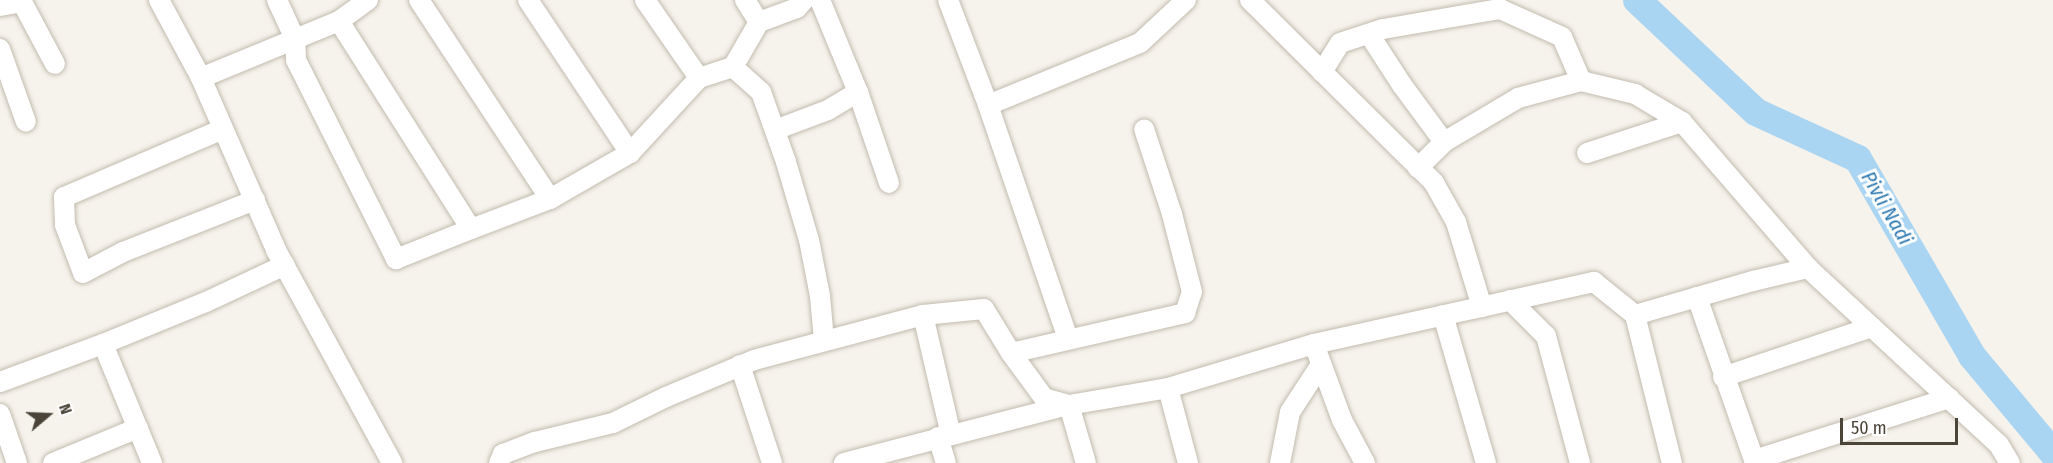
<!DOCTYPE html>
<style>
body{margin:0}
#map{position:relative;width:2053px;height:463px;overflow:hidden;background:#f6f3ec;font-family:"Fira Sans Condensed",sans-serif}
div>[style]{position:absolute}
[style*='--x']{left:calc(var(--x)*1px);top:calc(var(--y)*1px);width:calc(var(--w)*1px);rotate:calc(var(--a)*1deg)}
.river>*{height:28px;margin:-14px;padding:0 14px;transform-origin:14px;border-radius:14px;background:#a9d4f2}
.roads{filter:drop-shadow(0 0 2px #c2bbae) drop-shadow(0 0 2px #c2bbae)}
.minor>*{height:20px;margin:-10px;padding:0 10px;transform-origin:10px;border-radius:10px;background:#fff}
span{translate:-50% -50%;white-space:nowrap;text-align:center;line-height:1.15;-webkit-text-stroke:6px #fff;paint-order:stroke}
.water-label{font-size:21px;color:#2e7ab2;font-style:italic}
.north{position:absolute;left:18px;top:385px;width:60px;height:60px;-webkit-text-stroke:4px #fff;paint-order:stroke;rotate:71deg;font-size:16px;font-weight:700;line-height:24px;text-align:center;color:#4b4439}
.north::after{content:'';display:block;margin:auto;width:21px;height:27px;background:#4b4439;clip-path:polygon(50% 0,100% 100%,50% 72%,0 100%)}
.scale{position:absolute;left:1840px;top:418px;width:118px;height:27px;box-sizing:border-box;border:3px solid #4b4439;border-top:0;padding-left:8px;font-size:18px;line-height:21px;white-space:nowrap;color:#4b4439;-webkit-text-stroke:4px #fff;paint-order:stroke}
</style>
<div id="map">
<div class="river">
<i style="--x:1637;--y:0;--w:163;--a:43.3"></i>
<i style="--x:1756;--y:112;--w:112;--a:24.7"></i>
<i style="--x:1858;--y:159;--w:228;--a:59.9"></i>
<i style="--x:1972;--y:356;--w:126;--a:50.1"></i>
</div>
<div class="roads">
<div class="minor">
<i style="--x:159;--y:0;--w:89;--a:61.7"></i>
<i style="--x:277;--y:0;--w:43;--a:65.2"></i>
<i style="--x:295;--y:39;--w:21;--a:87"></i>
<i style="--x:296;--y:60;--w:223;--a:63.3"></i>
<i style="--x:396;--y:259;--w:81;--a:-21.8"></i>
<i style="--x:368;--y:0;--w:36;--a:144"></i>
<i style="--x:339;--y:21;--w:149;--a:157.6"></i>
<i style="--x:201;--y:78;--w:188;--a:66.4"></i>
<i style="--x:276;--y:250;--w:243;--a:61.4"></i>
<i style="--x:419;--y:0;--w:238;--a:56.6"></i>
<i style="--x:550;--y:199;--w:92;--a:-29.9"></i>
<i style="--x:528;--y:0;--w:184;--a:56.3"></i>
<i style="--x:630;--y:153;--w:102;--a:-47.4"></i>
<i style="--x:645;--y:0;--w:95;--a:55.3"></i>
<i style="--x:699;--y:78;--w:36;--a:-18"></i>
<i style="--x:733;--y:67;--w:52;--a:-60"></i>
<i style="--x:745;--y:0;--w:26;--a:58"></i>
<i style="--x:759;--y:22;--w:40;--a:-20.2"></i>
<i style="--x:797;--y:8;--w:11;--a:-49"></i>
<i style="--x:820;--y:0;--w:100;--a:67.6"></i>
<i style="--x:858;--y:92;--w:96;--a:71.2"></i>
<i style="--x:948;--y:0;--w:112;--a:69.1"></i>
<i style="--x:988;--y:105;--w:247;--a:71.1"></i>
<i style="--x:1250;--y:0;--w:260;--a:44.8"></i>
<i style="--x:1434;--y:183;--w:45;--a:60.6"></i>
<i style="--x:1456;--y:222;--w:89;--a:73"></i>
<i style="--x:0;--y:6;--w:22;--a:-10"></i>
<i style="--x:22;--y:2;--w:70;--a:62"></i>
<i style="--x:339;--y:21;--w:246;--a:57.6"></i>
<i style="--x:471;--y:229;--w:85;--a:-20.8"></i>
<i style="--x:1369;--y:34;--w:61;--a:57.1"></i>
<i style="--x:1402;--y:85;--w:71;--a:53.6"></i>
<i style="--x:0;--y:49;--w:77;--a:70.4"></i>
<i style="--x:733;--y:67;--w:38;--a:42"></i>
<i style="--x:761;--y:92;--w:74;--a:70.3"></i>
<i style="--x:786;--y:162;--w:81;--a:73.6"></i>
<i style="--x:809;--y:240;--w:57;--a:78.9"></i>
<i style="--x:820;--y:296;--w:45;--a:84.9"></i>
<i style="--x:1322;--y:72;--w:34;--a:-58"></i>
<i style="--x:1340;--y:43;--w:45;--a:-18"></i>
<i style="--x:1383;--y:29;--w:119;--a:-9.7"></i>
<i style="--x:1500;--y:9;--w:68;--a:24.3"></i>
<i style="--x:1562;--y:37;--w:48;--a:66.6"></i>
<i style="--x:988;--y:105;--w:164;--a:-22.2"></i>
<i style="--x:1140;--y:43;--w:63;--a:-43.1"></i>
<i style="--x:223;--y:129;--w:173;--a:156.8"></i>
<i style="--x:64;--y:197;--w:28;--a:88"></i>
<i style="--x:65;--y:225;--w:51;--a:69.4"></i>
<i style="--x:83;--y:273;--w:45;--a:-27.7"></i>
<i style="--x:123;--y:252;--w:142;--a:-21.5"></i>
<i style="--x:775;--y:130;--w:57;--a:-20.7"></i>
<i style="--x:828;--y:110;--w:35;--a:-31"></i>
<i style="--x:1587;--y:153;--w:100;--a:-18.1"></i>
<i style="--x:1682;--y:122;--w:193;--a:49.2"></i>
<i style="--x:1418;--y:168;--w:37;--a:-45"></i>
<i style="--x:1444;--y:142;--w:86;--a:-30.7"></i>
<i style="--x:1518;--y:98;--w:65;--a:-15.1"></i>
<i style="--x:1581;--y:81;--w:56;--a:13.5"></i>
<i style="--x:1635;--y:94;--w:55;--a:30.8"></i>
<i style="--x:1697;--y:297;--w:176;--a:70.7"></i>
<i style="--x:1510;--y:300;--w:51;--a:45"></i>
<i style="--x:1546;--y:336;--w:131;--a:75"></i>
<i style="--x:923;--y:315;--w:123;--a:76.9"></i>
<i style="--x:1443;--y:315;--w:154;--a:73.8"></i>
<i style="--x:1635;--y:315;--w:153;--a:76"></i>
<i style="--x:103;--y:344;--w:129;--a:67.6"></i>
<i style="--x:1314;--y:344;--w:81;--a:69.8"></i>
<i style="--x:1342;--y:420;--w:49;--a:61.9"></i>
<i style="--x:1011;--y:353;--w:179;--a:-12.9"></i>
<i style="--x:1185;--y:313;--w:22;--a:-72"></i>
<i style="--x:1192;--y:292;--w:81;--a:-104.4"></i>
<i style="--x:1172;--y:214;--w:89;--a:-108.2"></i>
<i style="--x:740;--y:365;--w:103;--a:71.9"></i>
<i style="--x:1723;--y:377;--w:157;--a:-18.6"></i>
<i style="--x:0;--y:382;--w:110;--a:-20.3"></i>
<i style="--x:103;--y:344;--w:111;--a:-22.2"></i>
<i style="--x:206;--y:302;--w:87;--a:-25.1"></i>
<i style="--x:1168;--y:388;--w:78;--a:75.1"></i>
<i style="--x:1069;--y:405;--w:60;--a:73.7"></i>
<i style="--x:0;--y:414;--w:52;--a:70.9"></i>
<i style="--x:938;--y:437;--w:27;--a:73"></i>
<i style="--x:1754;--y:460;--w:205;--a:-17.6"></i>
<i style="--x:53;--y:463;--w:92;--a:-22.4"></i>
<i style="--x:499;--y:463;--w:10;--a:-66"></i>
<i style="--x:503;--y:454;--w:34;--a:-21"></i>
<i style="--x:535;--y:442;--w:80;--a:-13.7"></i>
<i style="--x:613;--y:423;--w:59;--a:-26.1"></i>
<i style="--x:666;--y:397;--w:95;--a:-22.8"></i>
<i style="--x:754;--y:360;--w:175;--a:-14.9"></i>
<i style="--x:923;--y:315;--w:61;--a:-5.6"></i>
<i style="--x:984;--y:309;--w:52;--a:58.5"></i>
<i style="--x:1011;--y:353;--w:56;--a:53.7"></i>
<i style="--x:1044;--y:398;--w:26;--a:16"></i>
<i style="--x:844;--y:463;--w:232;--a:-14.5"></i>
<i style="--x:1069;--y:405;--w:100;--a:-9.7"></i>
<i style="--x:1168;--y:388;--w:152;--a:-16.8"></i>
<i style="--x:1314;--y:344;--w:287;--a:-12.5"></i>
<i style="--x:1594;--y:282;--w:53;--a:38.8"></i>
<i style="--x:1635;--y:315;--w:123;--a:-16.1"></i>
<i style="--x:1753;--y:281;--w:57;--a:-13.3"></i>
<i style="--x:1808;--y:268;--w:260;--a:42.8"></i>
<i style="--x:1999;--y:445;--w:21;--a:59"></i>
<i style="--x:1280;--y:463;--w:52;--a:-78.9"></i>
<i style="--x:1290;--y:412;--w:55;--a:-56.9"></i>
</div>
</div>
<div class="water-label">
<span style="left:1887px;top:208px;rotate:60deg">Pivli Nadi</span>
</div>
<div class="north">N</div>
<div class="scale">50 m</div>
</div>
